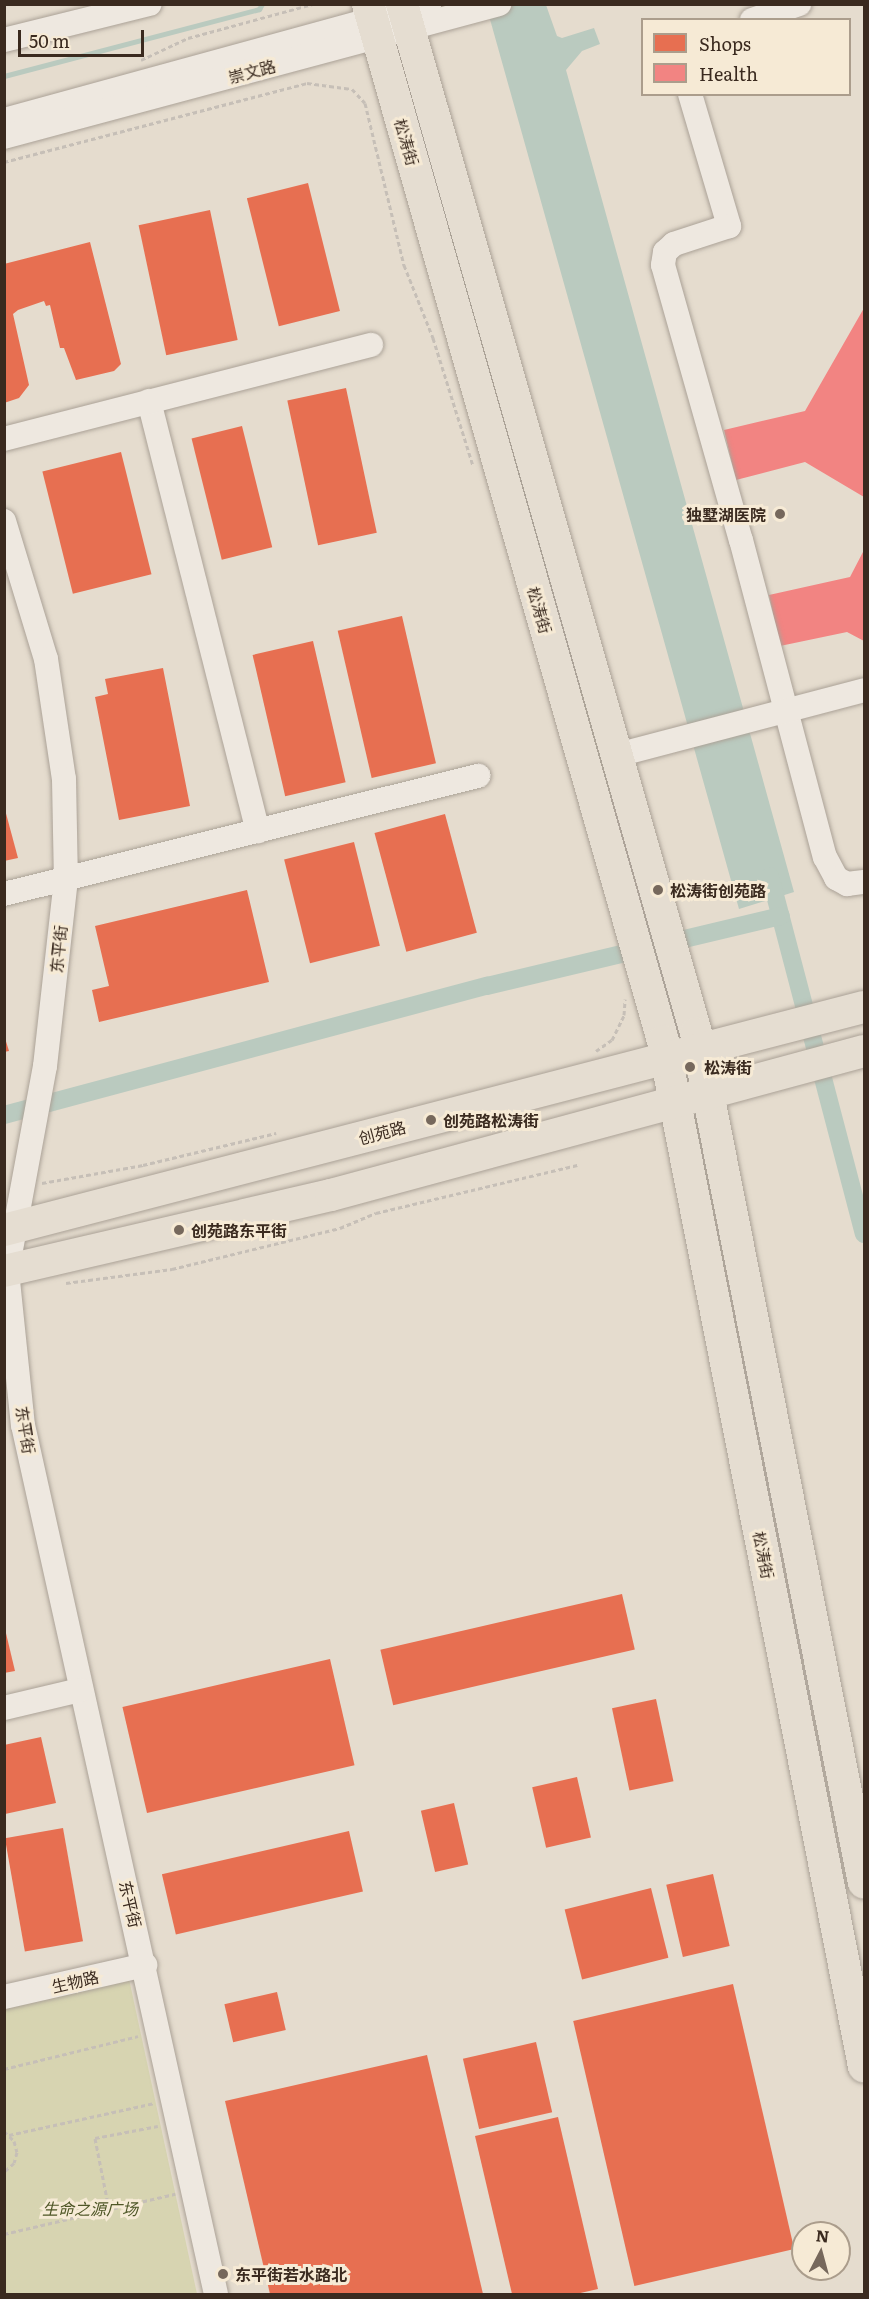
<!DOCTYPE html>
<meta charset="utf-8">
<style>
body{margin:0}
#map{position:relative;width:869px;height:2299px;overflow:hidden;background:#e5dcce;font-family:Literata,"Noto Sans SC",serif}
div>[style]{position:absolute}
[style*='--x']{left:calc(var(--x)*1px);top:calc(var(--y)*1px);width:calc(var(--w)*1px);rotate:calc(var(--a)*1deg)}
.green>*{inset:0;background:#d7d4b1}
.water>*{inset:0;background:#bacabf}
.shops>*{inset:0;background:#e76f51;transform-origin:0 0}
.health>*{inset:0;background:#f28482}
.stream>*{height:5px;margin:-2.5px;padding:0 2.5px;transform-origin:2.5px;border-radius:2.5px;background:#bacabf}
.canal>*{height:18px;margin:-9px;padding:0 9px;transform-origin:9px;border-radius:9px;background:#bacabf}
.path>*{height:3px;margin-top:-1.5px;transform-origin:0;background:repeating-linear-gradient(90deg,#c6bfb7 0 4.5px,transparent 0 7.5px)}
.roads{filter:drop-shadow(0 0 2px #aba297) drop-shadow(0 0 2px #aba297)}
.minor>*{height:24px;margin:-12px;padding:0 12px;transform-origin:12px;border-radius:12px;background:#eee8e0}
.major>*{height:32px;margin:-16px;padding:0 16px;transform-origin:16px;border-radius:16px;background:#e5ddd1}
.dots>*{width:16px;height:16px;translate:-50% -50%;box-sizing:border-box;border:3px solid #f6ead5;border-radius:50%}
span{translate:-50% -50%;white-space:nowrap;text-align:center;line-height:1.15;-webkit-text-stroke:6px #f6ead5;paint-order:stroke}
.street-label{font-size:16px;color:#3a2a1f}
.poi-label{font-size:16px;color:#3a2a1f;font-weight:700}
.right{translate:-100% -50%;text-align:right}
.left{translate:0 -50%;text-align:left}
.park-label{font-size:16px;color:#4e5626;font-style:italic}
.frame{position:absolute;inset:0;border:6px solid #3a2a1f;pointer-events:none}
.legend{position:absolute;left:641px;top:18px;width:210px;height:78px;box-sizing:border-box;background:#f6ead5;border:2px solid #ab9d8c;margin:0;padding:8px 10px;list-style:none;font-size:18px;color:#3a2a1f}
.legend li{display:flex;align-items:center;gap:12px;height:30px}
.legend b{width:30px;border:2px solid #ab9d8c}
.north{position:absolute;left:791px;top:2221px;width:60px;height:60px;box-sizing:border-box;background:#f6ead5;border:2px solid #ab9d8c;border-radius:50%;rotate:6deg;font-size:16px;font-weight:700;line-height:24px;text-align:center;color:#3a2a1f}
.north::after{content:'';display:block;margin:auto;width:21px;height:27px;background:#76685c;clip-path:polygon(50% 0,100% 100%,50% 72%,0 100%)}
.scale{position:absolute;left:18px;top:30px;width:126px;height:27px;box-sizing:border-box;border:3px solid #3a2a1f;border-top:0;padding-left:8px;font-size:18px;line-height:21px;white-space:nowrap;color:#3a2a1f;-webkit-text-stroke:4px #f6ead5;paint-order:stroke}
</style>
<div id="map">
<div class="green">
<i style="clip-path:polygon(129px 1979px,197px 2294px,5px 2294px,4px 2008px)"></i>
</div>
<div class="water">
<i style="clip-path:polygon(486px 5px,546px 5px,557px 36px,562px 38px,594px 28px,600px 44px,582px 51px,566px 70px,794px 892px,739px 909px)"></i>
</div>
<div class="shops">
<i style="left:308px;top:183px;width:132px;height:63px;rotate:76deg"></i>
<i style="left:210px;top:210px;width:133px;height:73px;rotate:78deg"></i>
<i style="clip-path:polygon(90px 242px,121px 364px,114px 371px,76px 380px,64px 348px,60px 348px,50px 305px,46px 306px,44px 301px,18px 310px,13px 314px,29px 385px,19px 398px,4px 403px,4px 264px)"></i>
<i style="left:346px;top:388px;width:148px;height:60px;rotate:78deg"></i>
<i style="left:242px;top:426px;width:125px;height:52px;rotate:76deg"></i>
<i style="left:121px;top:452px;width:126px;height:81px;rotate:76deg"></i>
<i style="left:402px;top:616px;width:151px;height:66px;rotate:77deg"></i>
<i style="left:313px;top:641px;width:145px;height:62px;rotate:77deg"></i>
<i style="clip-path:polygon(163px 668px,190px 806px,119px 820px,95px 697px,108px 694px,105px 679px)"></i>
<i style="clip-path:polygon(4px 806px,18px 858px,4px 861px)"></i>
<i style="left:445px;top:814px;width:123px;height:73px;rotate:75deg"></i>
<i style="left:354px;top:842px;width:107px;height:72px;rotate:76deg"></i>
<i style="clip-path:polygon(247px 890px,269px 982px,99px 1022px,92px 990px,109px 986px,95px 926px)"></i>
<i style="clip-path:polygon(4px 1035px,9px 1051px,4px 1052px)"></i>
<i style="left:622px;top:1594px;width:57px;height:248px;rotate:77deg"></i>
<i style="clip-path:polygon(5px 1629px,15px 1671px,4px 1673px,4px 1630px)"></i>
<i style="left:330px;top:1659px;width:109px;height:213px;rotate:77deg"></i>
<i style="left:656px;top:1699px;width:84px;height:45px;rotate:78deg"></i>
<i style="clip-path:polygon(41px 1737px,56px 1803px,5px 1814px,4px 1745px)"></i>
<i style="left:577px;top:1777px;width:62px;height:46px;rotate:77deg"></i>
<i style="left:454px;top:1803px;width:63px;height:34px;rotate:77deg"></i>
<i style="left:63px;top:1828px;width:115px;height:59px;rotate:80deg"></i>
<i style="left:349px;top:1831px;width:62px;height:192px;rotate:77deg"></i>
<i style="left:713px;top:1874px;width:74px;height:48px;rotate:77deg"></i>
<i style="left:651px;top:1888px;width:72px;height:89px;rotate:76deg"></i>
<i style="left:733px;top:1984px;width:272px;height:164px;rotate:77deg"></i>
<i style="left:277px;top:1992px;width:39px;height:54px;rotate:77deg"></i>
<i style="left:536px;top:2042px;width:72px;height:75px;rotate:77deg"></i>
<i style="clip-path:polygon(427px 2055px,483px 2294px,270px 2294px,225px 2101px)"></i>
<i style="clip-path:polygon(558px 2117px,598px 2289px,576px 2294px,512px 2294px,475px 2136px)"></i>
</div>
<div class="health">
<i style="clip-path:polygon(864px 308px,864px 497px,805px 462px,736px 480px,724px 430px,805px 411px)"></i>
<i style="clip-path:polygon(864px 550px,864px 641px,847px 632px,780px 646px,769px 595px,850px 577px)"></i>
</div>
<div class="stream">
<i style="--x:4;--y:76;--w:264;--a:-14.7"></i>
<i style="--x:259;--y:9;--w:6;--a:-59"></i>
</div>
<div class="canal">
<i style="--x:770;--y:876;--w:370;--a:75.3"></i>
<i style="--x:4;--y:1115;--w:500;--a:-15"></i>
<i style="--x:487;--y:986;--w:302;--a:-13.4"></i>
</div>
<div class="path">
<i style="--x:141;--y:60;--w:52;--a:-25.1"></i>
<i style="--x:188;--y:38;--w:130;--a:-15.2"></i>
<i style="--x:4;--y:162;--w:313;--a:-14.6"></i>
<i style="--x:307;--y:83;--w:45;--a:7.6"></i>
<i style="--x:352;--y:89;--w:19;--a:47"></i>
<i style="--x:365;--y:103;--w:167;--a:76.5"></i>
<i style="--x:404;--y:265;--w:79;--a:68.3"></i>
<i style="--x:433;--y:338;--w:134;--a:72.6"></i>
<i style="--x:4;--y:670;--w:1;--a:0"></i>
<i style="--x:596;--y:1051;--w:19;--a:-35"></i>
<i style="--x:612;--y:1040;--w:28;--a:-64"></i>
<i style="--x:624;--y:1015;--w:16;--a:-86"></i>
<i style="--x:42;--y:1183;--w:103;--a:-10.1"></i>
<i style="--x:143;--y:1165;--w:137;--a:-13.5"></i>
<i style="--x:66;--y:1283;--w:107;--a:-7.5"></i>
<i style="--x:172;--y:1269;--w:173;--a:-13.7"></i>
<i style="--x:340;--y:1228;--w:39;--a:-23"></i>
<i style="--x:376;--y:1213;--w:207;--a:-13.4"></i>
<i style="--x:4;--y:2069;--w:138;--a:-13.8"></i>
<i style="--x:4;--y:2131;--w:14;--a:45"></i>
<i style="--x:14;--y:2141;--w:11;--a:75"></i>
<i style="--x:17;--y:2152;--w:11;--a:105"></i>
<i style="--x:14;--y:2163;--w:13;--a:138"></i>
<i style="--x:9;--y:2135;--w:149;--a:-12.4"></i>
<i style="--x:109;--y:2209;--w:72;--a:-101.2"></i>
<i style="--x:95;--y:2138;--w:64;--a:-10.8"></i>
<i style="--x:4;--y:2234;--w:176;--a:-13.2"></i>
</div>
<div class="roads">
<div class="minor">
<i style="--x:752;--y:20;--w:50;--a:-18.8"></i>
<i style="--x:4;--y:40;--w:150;--a:-13.9"></i>
<i style="--x:690;--y:94;--w:138;--a:73.5"></i>
<i style="--x:729;--y:226;--w:58;--a:161.9"></i>
<i style="--x:674;--y:244;--w:12;--a:138"></i>
<i style="--x:665;--y:252;--w:13;--a:99"></i>
<i style="--x:663;--y:265;--w:286;--a:74.2"></i>
<i style="--x:741;--y:540;--w:328;--a:75.2"></i>
<i style="--x:825;--y:857;--w:24;--a:62"></i>
<i style="--x:836;--y:878;--w:13;--a:29"></i>
<i style="--x:847;--y:884;--w:17;--a:-7"></i>
<i style="--x:4;--y:120;--w:441;--a:-15.3"></i>
<i style="--x:4;--y:137;--w:513;--a:-15.04"></i>
<i style="--x:149;--y:401;--w:444;--a:75.8"></i>
<i style="--x:4;--y:439;--w:379;--a:-14.4"></i>
<i style="--x:4;--y:521;--w:144;--a:73.1"></i>
<i style="--x:46;--y:659;--w:121;--a:81.5"></i>
<i style="--x:64;--y:779;--w:100;--a:88.9"></i>
<i style="--x:66;--y:879;--w:188;--a:96.4"></i>
<i style="--x:45;--y:1066;--w:208;--a:100.5"></i>
<i style="--x:7;--y:1271;--w:155;--a:84.1"></i>
<i style="--x:23;--y:1425;--w:890;--a:77.48"></i>
<i style="--x:617;--y:755;--w:255;--a:-14.7"></i>
<i style="--x:4;--y:894;--w:489;--a:-14"></i>
<i style="--x:4;--y:1708;--w:78;--a:-13.3"></i>
<i style="--x:4;--y:1997;--w:145;--a:-12.8"></i>
</div>
<div class="major">
<i style="--x:368;--y:4;--w:1078;--a:74.12"></i>
<i style="--x:663;--y:1041;--w:1045;--a:78.91"></i>
<i style="--x:402;--y:4;--w:1070;--a:74.05"></i>
<i style="--x:696;--y:1033;--w:866;--a:78.82"></i>
<i style="--x:4;--y:1230;--w:888;--a:-14.54"></i>
<i style="--x:4;--y:1271;--w:336;--a:-13.1"></i>
<i style="--x:331;--y:1195;--w:552;--a:-15.12"></i>
</div>
</div>
<div class="dots">
<i style="left:780px;top:514px;background:#76685c"></i>
<i style="left:658px;top:890px;background:#76685c"></i>
<i style="left:690px;top:1067px;background:#76685c"></i>
<i style="left:431px;top:1120px;background:#76685c"></i>
<i style="left:179px;top:1230px;background:#76685c"></i>
<i style="left:223px;top:2274px;background:#76685c"></i>
</div>
<div class="street-label">
<span style="left:252px;top:71px;rotate:-15deg">崇文路</span>
<span style="left:407px;top:142px;rotate:74deg">松涛街</span>
<span style="left:540px;top:610px;rotate:74deg">松涛街</span>
<span style="left:58px;top:949px;rotate:-84deg">东平街</span>
<span style="left:382px;top:1132px;rotate:-15deg">创苑路</span>
<span style="left:26px;top:1430px;rotate:81deg">东平街</span>
<span style="left:764px;top:1555px;rotate:79deg">松涛街</span>
<span style="left:131px;top:1904px;rotate:77deg">东平街</span>
<span style="left:75px;top:1981px;rotate:-13deg">生物路</span>
</div>
<div class="poi-label">
<span class="right" style="left:766px;top:514px">独墅湖医院</span>
<span class="left" style="left:670px;top:890px">松涛街创苑路</span>
<span class="left" style="left:704px;top:1067px">松涛街</span>
<span class="left" style="left:443px;top:1120px">创苑路松涛街</span>
<span class="left" style="left:191px;top:1230px">创苑路东平街</span>
<span class="left" style="left:235px;top:2274px">东平街若水路北</span>
</div>
<div class="park-label">
<span style="left:90px;top:2208px">生命之源广场</span>
</div>
<div class="frame"></div>
<ul class="legend">
<li><b style="height:16px;background:#e76f51"></b>Shops</li>
<li><b style="height:16px;background:#f28482"></b>Health</li>
</ul>
<div class="north">N</div>
<div class="scale">50 m</div>
</div>
